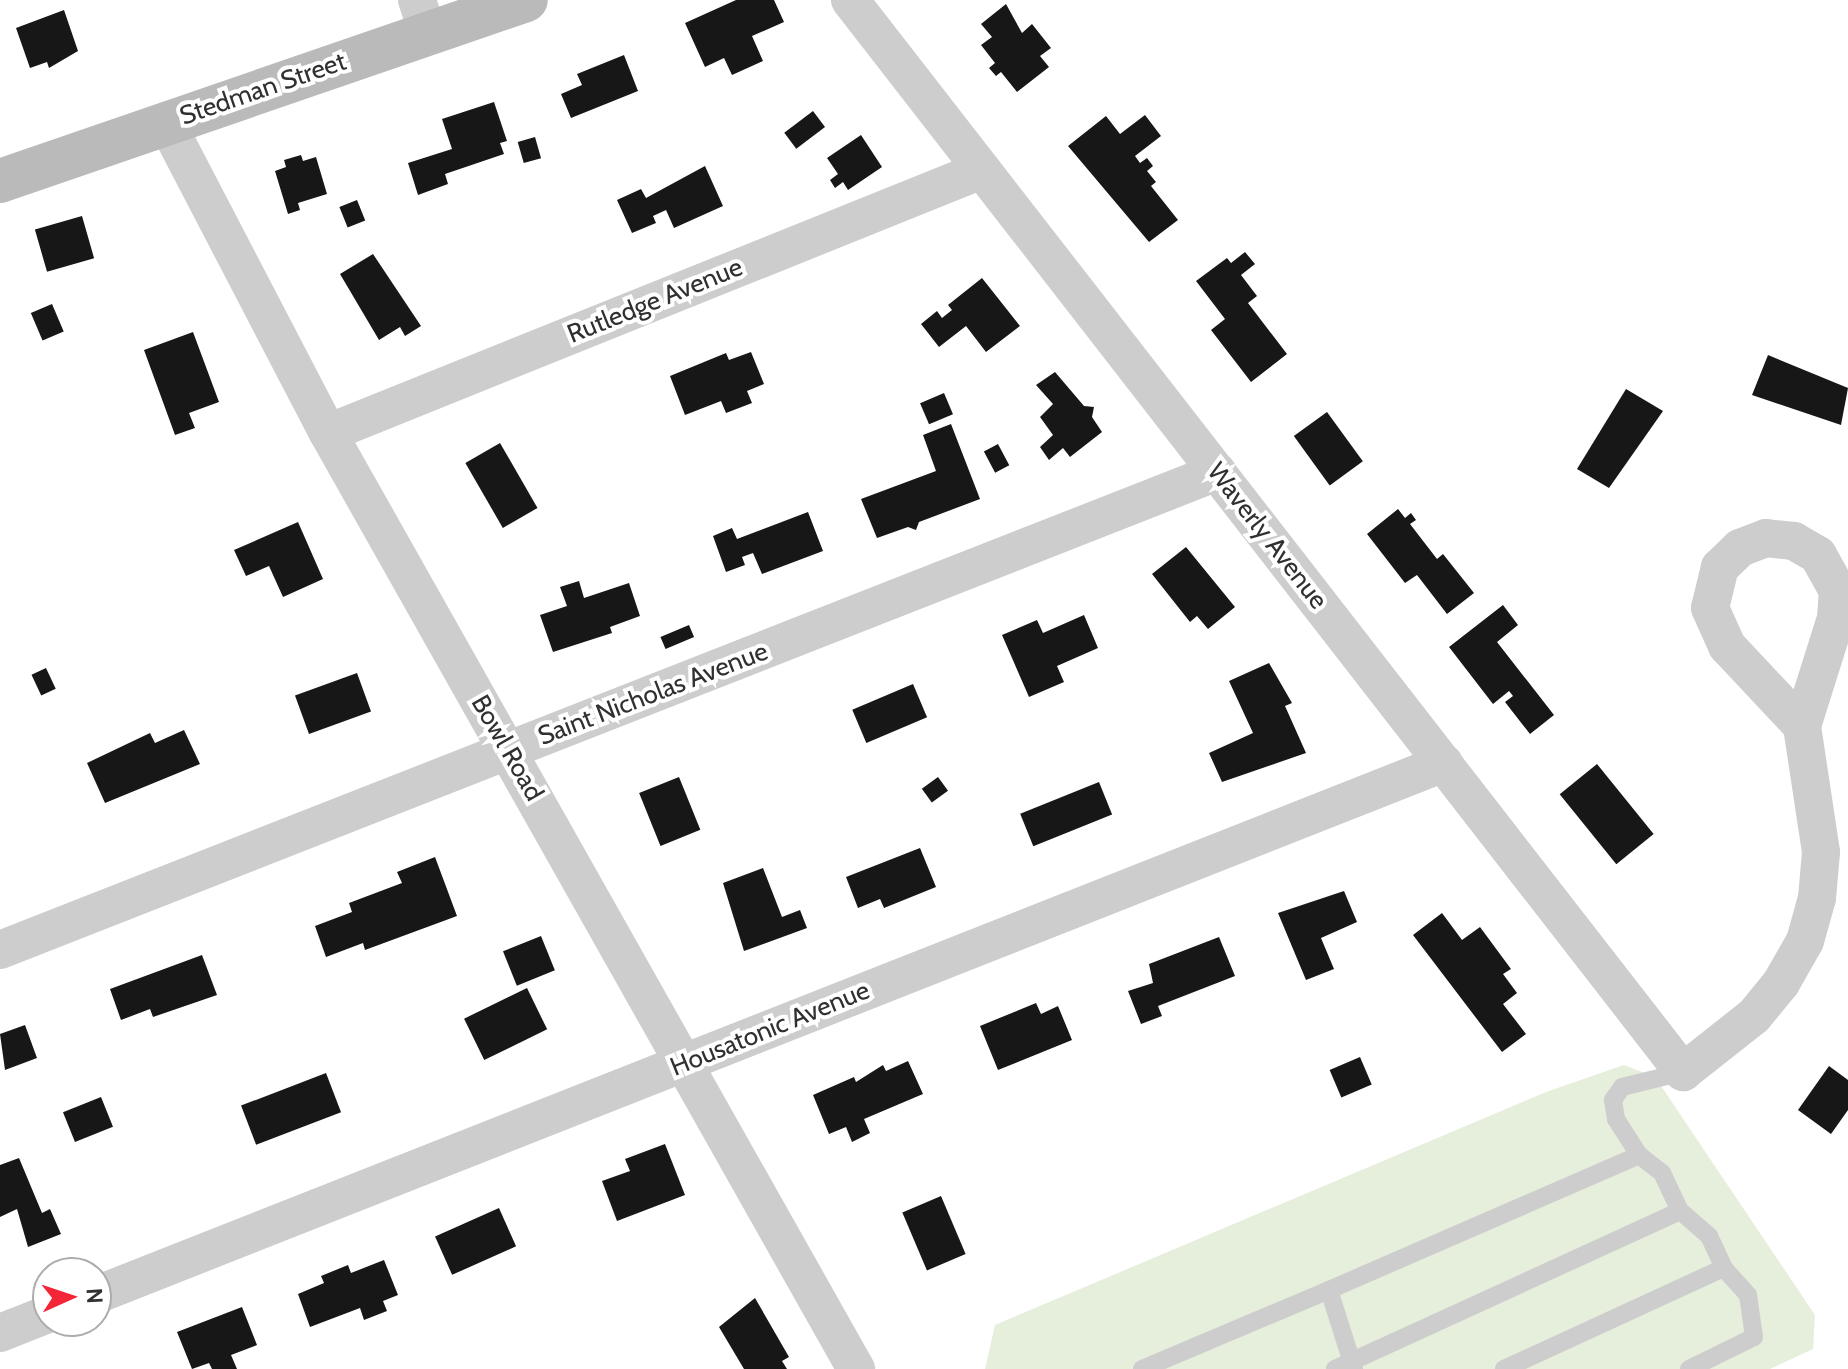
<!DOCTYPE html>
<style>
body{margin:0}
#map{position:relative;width:1848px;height:1369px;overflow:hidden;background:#fff;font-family:Cabin,sans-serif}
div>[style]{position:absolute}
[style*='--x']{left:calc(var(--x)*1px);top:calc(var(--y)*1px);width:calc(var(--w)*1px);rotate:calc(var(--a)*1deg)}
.green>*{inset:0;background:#e6eedc}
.building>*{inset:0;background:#171717;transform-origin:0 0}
.service>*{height:18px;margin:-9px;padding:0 9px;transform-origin:9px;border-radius:9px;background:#cdcdcd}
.minor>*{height:38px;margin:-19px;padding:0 19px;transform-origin:19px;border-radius:19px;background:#cdcdcd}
.secondary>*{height:44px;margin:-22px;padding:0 22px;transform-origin:22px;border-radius:22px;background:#bababa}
span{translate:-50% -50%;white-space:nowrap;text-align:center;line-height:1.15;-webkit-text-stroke:8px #fff;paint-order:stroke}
.street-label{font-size:26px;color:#303030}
.north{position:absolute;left:32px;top:1257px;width:80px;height:80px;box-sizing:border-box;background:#fff;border:2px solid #acacac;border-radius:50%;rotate:87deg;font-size:22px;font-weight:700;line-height:32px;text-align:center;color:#303030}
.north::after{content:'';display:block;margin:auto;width:28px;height:36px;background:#f32536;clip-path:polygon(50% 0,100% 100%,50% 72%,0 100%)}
</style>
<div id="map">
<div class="green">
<i style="clip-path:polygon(1624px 1065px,1655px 1077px,1815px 1315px,1813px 1349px,1770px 1369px,985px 1369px,995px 1325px,1546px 1092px)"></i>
</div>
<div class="building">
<i style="clip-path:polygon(736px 0,774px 0,784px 22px,752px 36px,763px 61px,732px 75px,724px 58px,705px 67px,685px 23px)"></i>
<i style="clip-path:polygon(1006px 4px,1022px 33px,1032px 24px,1051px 48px,1040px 56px,1049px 67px,1017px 92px,1001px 72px,996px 76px,989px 68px,995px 63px,981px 45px,992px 37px,981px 24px)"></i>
<i style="clip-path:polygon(64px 10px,78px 51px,49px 68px,47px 62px,30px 68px,16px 28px)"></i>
<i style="clip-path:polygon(624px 55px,638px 91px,571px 118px,561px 94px,582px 85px,577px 74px)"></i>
<i style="clip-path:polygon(494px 102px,507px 141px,500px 143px,504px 154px,445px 174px,448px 184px,418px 195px,408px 163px,452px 149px,442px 119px)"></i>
<i style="left:813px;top:111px;width:20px;height:36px;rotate:53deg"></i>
<i style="clip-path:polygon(1145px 115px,1161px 136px,1135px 156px,1140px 163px,1147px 158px,1153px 166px,1147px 171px,1156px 182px,1151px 186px,1178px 220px,1149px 242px,1068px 146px,1106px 116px,1120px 134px)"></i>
<i style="clip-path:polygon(861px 135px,882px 167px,848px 190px,843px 182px,835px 188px,830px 180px,838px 174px,827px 158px)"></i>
<i style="left:535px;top:137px;width:22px;height:18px;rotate:74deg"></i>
<i style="clip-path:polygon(301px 155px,303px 161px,316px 157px,327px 194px,298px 203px,300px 210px,288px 214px,275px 171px,286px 167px,284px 160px)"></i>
<i style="clip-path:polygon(705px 166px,723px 206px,674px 228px,666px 210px,653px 216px,656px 223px,632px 233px,617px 200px,641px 189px,646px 198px)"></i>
<i style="left:357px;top:200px;width:22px;height:19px;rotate:68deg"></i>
<i style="left:82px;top:216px;width:44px;height:49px;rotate:74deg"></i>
<i style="clip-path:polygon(1245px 252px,1255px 264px,1241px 275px,1257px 296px,1248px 303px,1287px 354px,1251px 382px,1211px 330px,1225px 319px,1196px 281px,1227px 258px,1231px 263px)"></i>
<i style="clip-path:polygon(373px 254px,421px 326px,405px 336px,400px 327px,379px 340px,340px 274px)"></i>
<i style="clip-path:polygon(982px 278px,1020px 326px,986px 352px,966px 326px,939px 347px,921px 324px,937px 311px,942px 318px,952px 310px,948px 305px)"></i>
<i style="left:52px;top:304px;width:30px;height:23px;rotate:67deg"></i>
<i style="clip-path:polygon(193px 332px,219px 402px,189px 413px,195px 428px,175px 435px,144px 350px)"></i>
<i style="clip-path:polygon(751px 352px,764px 384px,747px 391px,752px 403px,726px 413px,721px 401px,685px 415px,670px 376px,726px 353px,729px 360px)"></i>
<i style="clip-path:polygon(1768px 355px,1848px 388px,1841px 425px,1752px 395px)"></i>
<i style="clip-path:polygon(1055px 372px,1084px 406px,1094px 407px,1092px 417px,1102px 432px,1070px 457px,1063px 448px,1049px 460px,1040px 447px,1053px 435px,1040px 417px,1053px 404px,1036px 385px)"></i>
<i style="clip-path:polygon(1626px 389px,1663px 411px,1609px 488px,1577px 469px)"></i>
<i style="left:944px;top:393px;width:23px;height:26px;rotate:67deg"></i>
<i style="left:1327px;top:412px;width:61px;height:41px;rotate:54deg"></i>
<i style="clip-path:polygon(951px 424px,980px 499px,919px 522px,916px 530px,908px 527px,877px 538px,861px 499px,936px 471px,923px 435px)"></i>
<i style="left:500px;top:443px;width:75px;height:40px;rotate:60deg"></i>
<i style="left:998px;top:444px;width:24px;height:16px;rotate:62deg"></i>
<i style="clip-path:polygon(1398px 509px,1405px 518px,1411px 513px,1416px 520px,1410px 524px,1437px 559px,1443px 554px,1474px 593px,1447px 614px,1417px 575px,1405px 583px,1367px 534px)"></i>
<i style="clip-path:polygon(808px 512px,823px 551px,762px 574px,753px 553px,742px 557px,745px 565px,726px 572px,713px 536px,732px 528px,737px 539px)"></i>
<i style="clip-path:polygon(298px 522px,323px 579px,283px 597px,269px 566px,246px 576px,234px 550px)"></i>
<i style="clip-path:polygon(1186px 547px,1235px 607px,1208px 629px,1197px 616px,1190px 622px,1152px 574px)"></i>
<i style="clip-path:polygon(579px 581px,584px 598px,629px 583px,640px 616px,610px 627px,612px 633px,553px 652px,540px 615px,567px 606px,560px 587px)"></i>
<i style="clip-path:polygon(1503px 605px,1518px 625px,1497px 642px,1554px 715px,1530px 734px,1505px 702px,1513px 696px,1509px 691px,1493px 704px,1449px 647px)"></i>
<i style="clip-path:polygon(1084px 615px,1098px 648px,1057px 666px,1064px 682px,1029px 697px,1002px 635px,1037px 620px,1043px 633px)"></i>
<i style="left:689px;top:625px;width:13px;height:31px;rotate:67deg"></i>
<i style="clip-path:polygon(1269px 663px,1292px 703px,1285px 706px,1306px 753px,1222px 782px,1209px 753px,1253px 733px,1229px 681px)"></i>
<i style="left:46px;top:668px;width:23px;height:16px;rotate:65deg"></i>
<i style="left:357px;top:673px;width:41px;height:66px;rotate:70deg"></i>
<i style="left:913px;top:684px;width:36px;height:66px;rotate:67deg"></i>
<i style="clip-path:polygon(184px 730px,200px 764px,105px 803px,87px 763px,150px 733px,155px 743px)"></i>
<i style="left:1597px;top:764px;width:90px;height:48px;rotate:51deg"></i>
<i style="left:679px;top:777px;width:57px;height:43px;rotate:68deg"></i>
<i style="left:938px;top:777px;width:17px;height:20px;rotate:54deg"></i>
<i style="left:1099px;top:782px;width:35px;height:85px;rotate:68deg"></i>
<i style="clip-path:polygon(920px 848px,936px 887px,884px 908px,880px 899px,858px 908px,846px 877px)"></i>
<i style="clip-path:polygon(435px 857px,457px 916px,365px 950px,363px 943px,326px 957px,315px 926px,352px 912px,349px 903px,402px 883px,397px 872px)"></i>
<i style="clip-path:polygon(763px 868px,782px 917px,800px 910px,807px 928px,744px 951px,723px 883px)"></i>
<i style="clip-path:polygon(1344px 891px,1357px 922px,1321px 938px,1334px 969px,1306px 980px,1278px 913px)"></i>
<i style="clip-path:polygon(1442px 913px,1462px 940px,1480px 927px,1511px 969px,1503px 974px,1517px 993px,1503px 1004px,1526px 1034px,1502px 1052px,1413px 935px)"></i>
<i style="left:541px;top:936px;width:37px;height:41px;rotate:68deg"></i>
<i style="clip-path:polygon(1219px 937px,1235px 976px,1158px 1006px,1162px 1016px,1141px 1024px,1128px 991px,1153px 983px,1149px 964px)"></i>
<i style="clip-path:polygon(202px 955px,217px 995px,153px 1017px,150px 1009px,121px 1020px,110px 989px)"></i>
<i style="left:527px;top:988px;width:46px;height:70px;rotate:64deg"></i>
<i style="clip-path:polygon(1036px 1003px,1041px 1014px,1058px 1006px,1072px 1040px,998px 1070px,980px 1026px)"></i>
<i style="clip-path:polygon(25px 1025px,37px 1058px,5px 1070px,0 1034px)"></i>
<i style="left:1360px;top:1057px;width:30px;height:33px;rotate:67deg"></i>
<i style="clip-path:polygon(908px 1061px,923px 1094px,864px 1119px,870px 1133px,852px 1142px,846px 1127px,829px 1134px,813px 1095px,854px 1077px,856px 1082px,883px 1065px,886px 1071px)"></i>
<i style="clip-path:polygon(1829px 1066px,1848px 1080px,1848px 1110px,1831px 1134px,1798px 1110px)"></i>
<i style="left:326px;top:1073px;width:42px;height:91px;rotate:69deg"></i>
<i style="left:101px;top:1097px;width:32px;height:41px;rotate:68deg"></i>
<i style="clip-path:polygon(665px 1144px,685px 1195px,617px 1221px,602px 1181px,630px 1171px,625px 1159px)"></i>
<i style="clip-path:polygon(19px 1158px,42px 1213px,50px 1209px,61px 1234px,28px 1247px,17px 1209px,0 1217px,0 1165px)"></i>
<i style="left:941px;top:1196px;width:63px;height:42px;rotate:67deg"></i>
<i style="left:499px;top:1208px;width:42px;height:70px;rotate:66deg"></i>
<i style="clip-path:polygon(384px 1260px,398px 1295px,383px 1301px,387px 1311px,364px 1320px,360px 1308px,310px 1327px,298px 1294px,324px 1283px,321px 1276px,348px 1265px,351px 1273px)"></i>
<i style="clip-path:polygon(755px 1298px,789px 1357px,782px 1361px,787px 1369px,744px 1369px,719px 1327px)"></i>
<i style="clip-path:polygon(242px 1307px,257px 1345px,231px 1355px,237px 1369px,212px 1369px,209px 1363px,192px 1369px,177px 1332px)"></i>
</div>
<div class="service">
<i style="--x:1329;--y:1290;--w:338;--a:-23.5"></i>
<i style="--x:1142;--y:1369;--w:203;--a:-22.9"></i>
<i style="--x:1329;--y:1290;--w:83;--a:72.4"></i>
<i style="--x:1335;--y:1369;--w:379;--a:-24.6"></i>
<i style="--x:1504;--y:1369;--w:242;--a:-24.7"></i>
<i style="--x:1724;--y:1268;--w:35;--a:-115"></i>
<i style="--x:1709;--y:1236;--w:38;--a:-139"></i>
<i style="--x:1680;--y:1211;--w:42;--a:-115.3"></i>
<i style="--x:1662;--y:1173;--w:29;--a:-142"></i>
<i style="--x:1639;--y:1155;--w:43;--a:-122.6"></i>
<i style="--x:1616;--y:1119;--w:19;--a:-99"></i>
<i style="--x:1613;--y:1100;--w:16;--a:-55"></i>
<i style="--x:1622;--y:1087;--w:63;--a:-13.8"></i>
<i style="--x:1689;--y:1369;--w:72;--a:-26.2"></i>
<i style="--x:1754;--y:1337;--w:42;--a:-98.1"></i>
<i style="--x:1748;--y:1295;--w:36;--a:-132"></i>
</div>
<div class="minor">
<i style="--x:417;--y:0;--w:35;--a:72"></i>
<i style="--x:850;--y:0;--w:1358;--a:52.15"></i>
<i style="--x:1683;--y:1072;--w:90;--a:-38.3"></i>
<i style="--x:1754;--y:1016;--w:43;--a:-50.7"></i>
<i style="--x:1781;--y:983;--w:48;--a:-60.3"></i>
<i style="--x:1805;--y:941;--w:45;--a:-74.4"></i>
<i style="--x:1817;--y:898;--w:46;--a:-85"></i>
<i style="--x:1821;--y:852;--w:127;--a:-98.6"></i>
<i style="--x:1802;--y:726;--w:113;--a:-72.5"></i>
<i style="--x:1836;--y:618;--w:27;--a:-86"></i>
<i style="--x:1838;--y:591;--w:41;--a:-119.1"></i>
<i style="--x:1818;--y:555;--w:28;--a:-150"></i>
<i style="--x:1794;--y:541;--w:28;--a:-174"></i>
<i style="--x:1766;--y:538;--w:28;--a:159"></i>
<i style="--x:1740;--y:548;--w:28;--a:136"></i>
<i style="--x:1720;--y:567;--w:42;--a:103.7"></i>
<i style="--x:1710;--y:608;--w:42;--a:65.9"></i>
<i style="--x:1727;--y:646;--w:110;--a:46.8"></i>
<i style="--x:166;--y:122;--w:351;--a:62.5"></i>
<i style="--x:328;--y:433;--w:1075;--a:60.57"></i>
<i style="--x:328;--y:433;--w:705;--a:-21.91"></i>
<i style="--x:0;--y:950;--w:1308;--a:-21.44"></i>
<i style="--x:96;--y:1295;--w:1449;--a:-21.54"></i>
<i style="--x:0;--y:1333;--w:52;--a:-21.6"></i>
</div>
<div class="secondary">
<i style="--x:0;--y:181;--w:556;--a:-18.99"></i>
</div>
<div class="street-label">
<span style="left:263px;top:89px;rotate:-19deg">Stedman Street</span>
<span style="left:655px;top:301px;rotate:-22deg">Rutledge Avenue</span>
<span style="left:1267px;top:536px;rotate:52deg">Waverly Avenue</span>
<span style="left:653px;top:694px;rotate:-21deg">Saint Nicholas Avenue</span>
<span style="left:507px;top:748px;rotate:60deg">Bowl Road</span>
<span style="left:770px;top:1029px;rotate:-22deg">Housatonic Avenue</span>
</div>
<div class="north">N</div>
</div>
